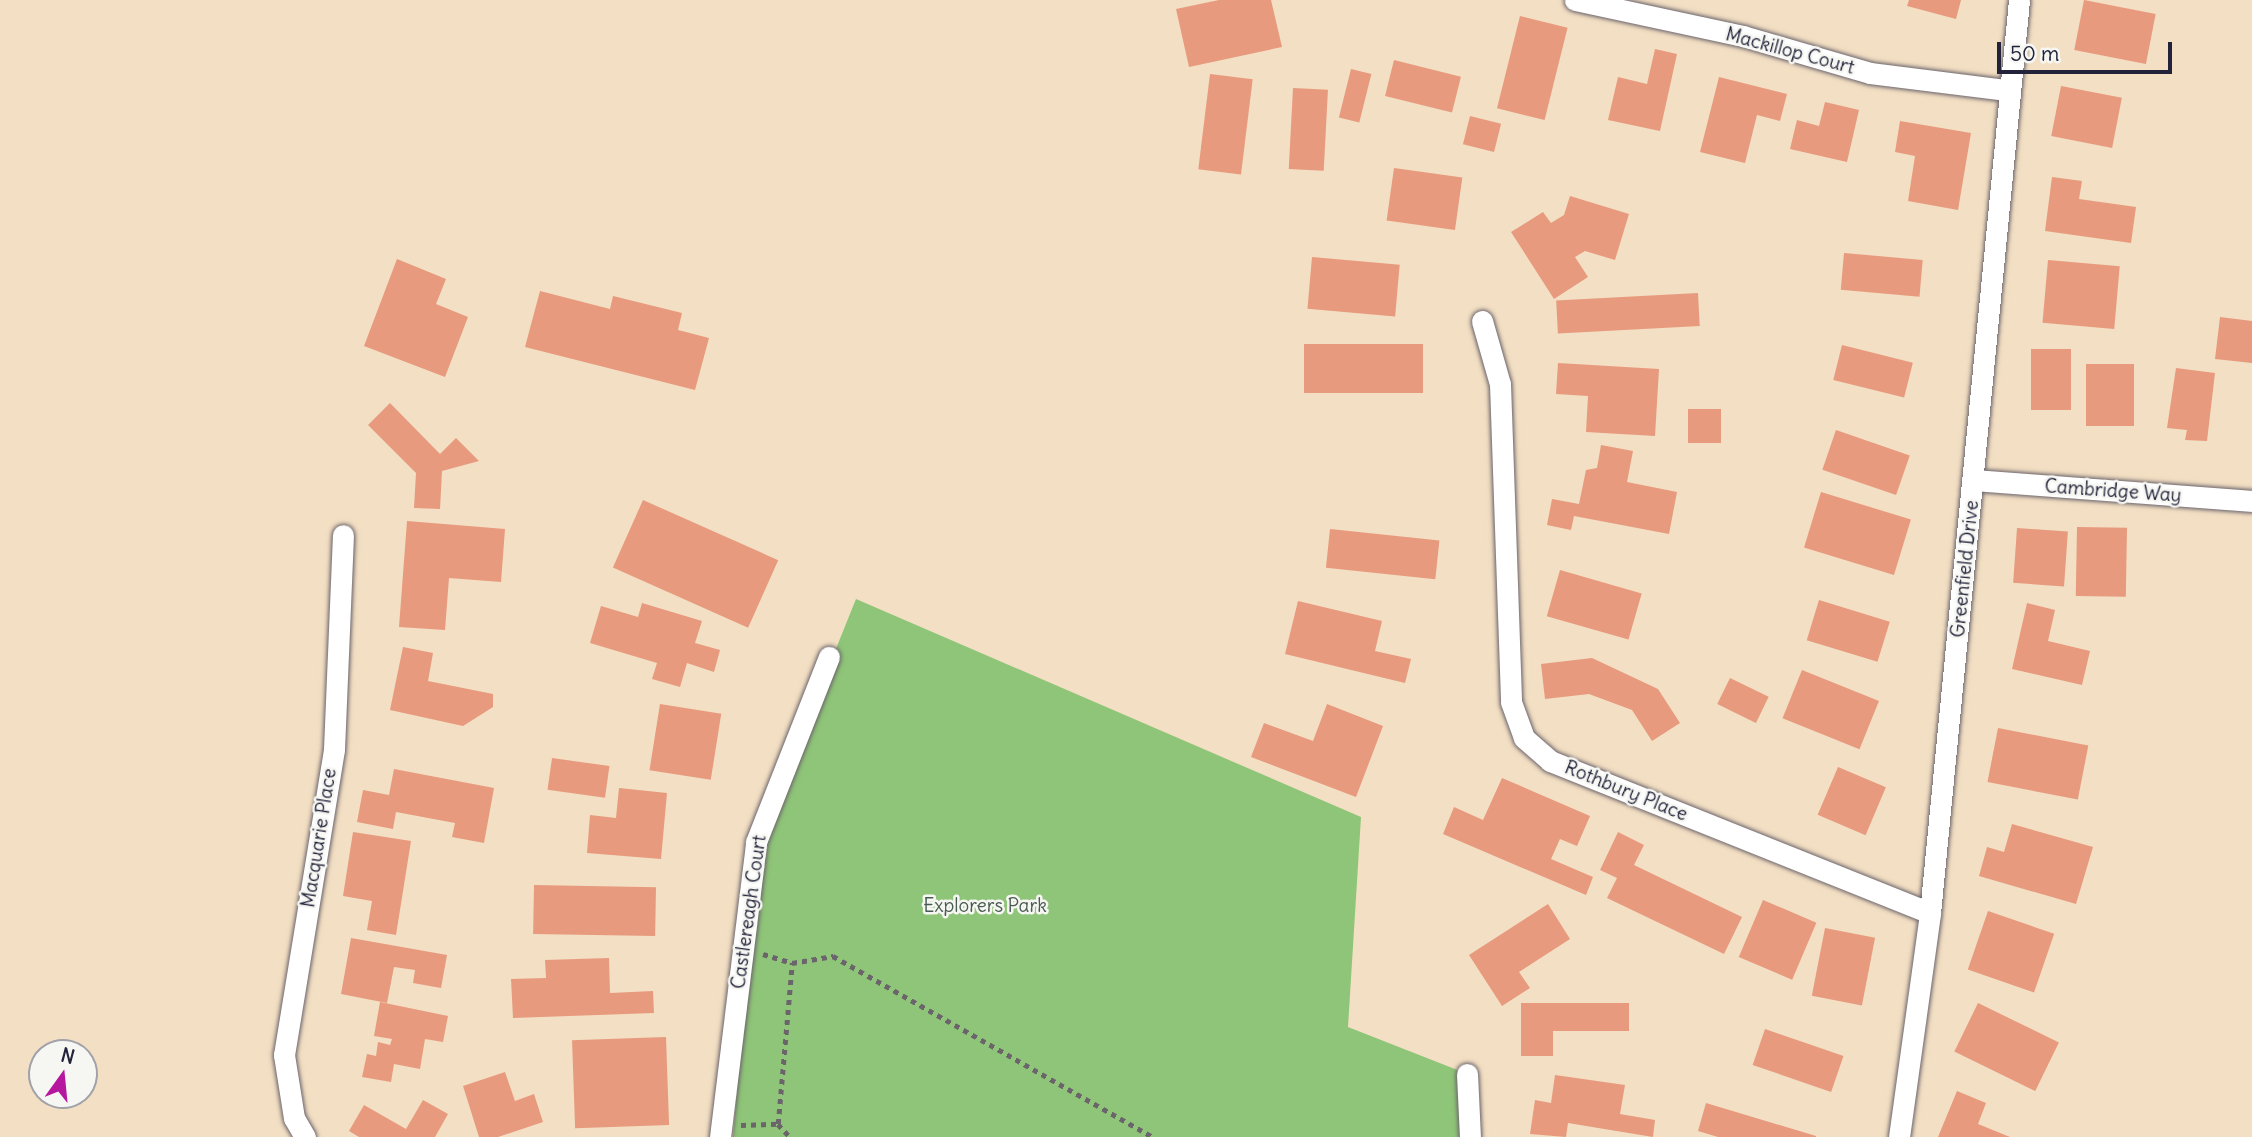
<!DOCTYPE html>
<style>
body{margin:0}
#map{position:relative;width:2252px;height:1137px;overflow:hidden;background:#f3dfc3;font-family:Delius,sans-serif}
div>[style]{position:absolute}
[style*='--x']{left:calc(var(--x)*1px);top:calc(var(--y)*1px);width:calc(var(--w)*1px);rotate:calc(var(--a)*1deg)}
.green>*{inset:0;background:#8fc578}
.building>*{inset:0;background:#e79a7e;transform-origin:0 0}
.path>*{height:4.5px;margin-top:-2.25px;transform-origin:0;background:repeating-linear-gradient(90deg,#6b646b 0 5px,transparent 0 10px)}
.roads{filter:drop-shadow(0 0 2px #6b646b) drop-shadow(0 0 2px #6b646b)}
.street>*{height:21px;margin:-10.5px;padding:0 10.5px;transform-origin:10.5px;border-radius:10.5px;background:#fff}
span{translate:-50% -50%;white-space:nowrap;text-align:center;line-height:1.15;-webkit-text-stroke:5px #f6f6f2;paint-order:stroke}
.street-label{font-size:19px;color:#22223b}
.park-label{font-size:19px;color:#485b50}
.north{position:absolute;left:28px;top:1039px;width:70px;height:70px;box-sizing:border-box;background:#f6f6f2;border:2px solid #a1a1a9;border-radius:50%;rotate:15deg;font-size:19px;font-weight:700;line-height:28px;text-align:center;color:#22223b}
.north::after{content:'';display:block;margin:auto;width:24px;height:32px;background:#b5179e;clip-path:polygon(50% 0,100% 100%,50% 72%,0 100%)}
.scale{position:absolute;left:1997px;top:42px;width:175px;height:32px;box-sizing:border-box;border:4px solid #22223b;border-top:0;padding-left:9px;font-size:21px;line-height:24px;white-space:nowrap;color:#22223b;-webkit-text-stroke:5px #f6f6f2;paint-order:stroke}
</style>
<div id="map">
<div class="green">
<i style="clip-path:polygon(856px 599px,1361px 817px,1348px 1027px,1465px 1073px,1468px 1137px,733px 1137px,758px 842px)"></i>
</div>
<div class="building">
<i style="clip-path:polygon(1219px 0,1271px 0,1282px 47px,1189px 67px,1176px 9px)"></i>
<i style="clip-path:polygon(1909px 0,1961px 0,1956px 19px,1907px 6px)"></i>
<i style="left:2084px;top:0;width:73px;height:51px;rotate:11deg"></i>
<i style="left:1520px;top:16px;width:49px;height:95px;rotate:14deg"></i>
<i style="clip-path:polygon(1655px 49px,1677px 54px,1660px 131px,1608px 120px,1618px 77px,1647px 84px)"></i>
<i style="left:1394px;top:60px;width:69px;height:37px;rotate:14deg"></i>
<i style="left:1351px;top:69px;width:21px;height:50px;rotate:14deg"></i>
<i style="left:1210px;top:74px;width:43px;height:96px;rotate:7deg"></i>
<i style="clip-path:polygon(1719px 77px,1787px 94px,1780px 121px,1757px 115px,1745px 163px,1700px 152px)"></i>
<i style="left:2061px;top:86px;width:62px;height:51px;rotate:11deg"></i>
<i style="left:1293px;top:88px;width:35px;height:81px;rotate:3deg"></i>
<i style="clip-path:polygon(1825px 102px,1859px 110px,1847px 162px,1790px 149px,1797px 120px,1819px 126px)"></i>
<i style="left:1470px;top:116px;width:32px;height:29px;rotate:14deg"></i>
<i style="clip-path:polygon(1900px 121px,1971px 133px,1958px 210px,1908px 201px,1915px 156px,1895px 152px)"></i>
<i style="left:1394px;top:168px;width:69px;height:53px;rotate:8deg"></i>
<i style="clip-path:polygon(2052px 177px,2082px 181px,2079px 199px,2136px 207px,2131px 243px,2045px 231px)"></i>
<i style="clip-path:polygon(1570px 196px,1629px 214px,1615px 260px,1585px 251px,1575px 257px,1588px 277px,1554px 299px,1511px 232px,1543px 212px,1551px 223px,1564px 215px)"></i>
<i style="left:1844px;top:253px;width:79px;height:37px;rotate:5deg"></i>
<i style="left:1312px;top:257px;width:88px;height:52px;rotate:5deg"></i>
<i style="clip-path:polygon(397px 259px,446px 279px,436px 304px,468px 317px,445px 377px,364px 346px)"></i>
<i style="left:2048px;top:260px;width:72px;height:63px;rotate:5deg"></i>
<i style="clip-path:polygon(540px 291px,610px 309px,613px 296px,682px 313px,678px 330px,709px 338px,695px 390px,525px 347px)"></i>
<i style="left:1698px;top:293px;width:33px;height:142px;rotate:87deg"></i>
<i style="clip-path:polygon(2220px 317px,2252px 321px,2252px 363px,2215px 359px)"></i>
<i style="left:1423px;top:344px;width:49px;height:119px;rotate:90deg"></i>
<i style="left:1842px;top:345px;width:73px;height:36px;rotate:14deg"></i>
<i style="left:2031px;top:349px;width:40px;height:61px"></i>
<i style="clip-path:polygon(1558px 363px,1659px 369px,1655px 436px,1586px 432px,1588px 396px,1556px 394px)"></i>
<i style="left:2086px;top:364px;width:48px;height:62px"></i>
<i style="clip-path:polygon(2176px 368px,2215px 373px,2207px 441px,2185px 440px,2187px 430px,2167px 428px)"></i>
<i style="clip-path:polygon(390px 403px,440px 454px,456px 438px,479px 461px,442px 471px,440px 509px,414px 508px,416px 473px,368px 425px)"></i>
<i style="left:1688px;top:409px;width:33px;height:34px"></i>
<i style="left:1836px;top:430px;width:78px;height:42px;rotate:19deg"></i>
<i style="clip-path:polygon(1601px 445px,1633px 451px,1627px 482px,1677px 492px,1669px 534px,1574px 516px,1571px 530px,1547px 525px,1552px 499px,1579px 504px,1586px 470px,1597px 468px)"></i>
<i style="left:1821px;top:492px;width:94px;height:58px;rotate:17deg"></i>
<i style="left:643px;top:500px;width:148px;height:74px;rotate:24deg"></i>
<i style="clip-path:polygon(407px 521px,505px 529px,501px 582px,449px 578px,445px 630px,399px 627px)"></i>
<i style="left:2077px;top:527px;width:50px;height:69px;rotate:1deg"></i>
<i style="left:2017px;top:528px;width:51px;height:55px;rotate:4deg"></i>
<i style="left:1330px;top:529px;width:110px;height:39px;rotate:6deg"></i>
<i style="left:1560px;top:570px;width:85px;height:48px;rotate:16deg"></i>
<i style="left:1819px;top:600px;width:74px;height:42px;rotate:17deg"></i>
<i style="clip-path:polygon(1298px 601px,1382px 621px,1375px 651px,1411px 659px,1405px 683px,1285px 654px)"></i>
<i style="clip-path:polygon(642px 603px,702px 621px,695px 643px,720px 650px,714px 672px,687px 663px,680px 687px,652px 679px,657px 663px,590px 643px,601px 606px,638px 617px)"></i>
<i style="clip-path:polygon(2027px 603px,2055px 610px,2048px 641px,2090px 651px,2082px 685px,2012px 669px)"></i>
<i style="clip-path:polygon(403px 647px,433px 653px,428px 681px,493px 694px,493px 707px,463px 726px,390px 710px)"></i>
<i style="clip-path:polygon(1592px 658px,1658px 689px,1680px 723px,1652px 741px,1632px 710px,1589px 694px,1545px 699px,1541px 664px)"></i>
<i style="left:1802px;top:670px;width:83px;height:52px;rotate:22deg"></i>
<i style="left:1730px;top:678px;width:43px;height:29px;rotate:26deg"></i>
<i style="left:660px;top:704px;width:62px;height:67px;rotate:9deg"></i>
<i style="clip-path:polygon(1327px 704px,1383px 726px,1356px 797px,1251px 757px,1264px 723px,1313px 741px)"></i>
<i style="left:1998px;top:728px;width:92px;height:55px;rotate:11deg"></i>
<i style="left:552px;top:758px;width:58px;height:32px;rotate:8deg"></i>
<i style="left:1838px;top:767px;width:52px;height:52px;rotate:23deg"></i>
<i style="clip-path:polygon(394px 769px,494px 788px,484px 843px,452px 837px,455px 823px,396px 812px,393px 829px,357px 822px,363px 790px,389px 795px)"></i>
<i style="clip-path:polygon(1502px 778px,1590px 816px,1577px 846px,1560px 839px,1551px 859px,1593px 877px,1586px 895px,1443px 834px,1454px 807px,1483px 820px)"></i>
<i style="clip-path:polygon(619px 788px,667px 793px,661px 859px,587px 853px,590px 815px,616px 818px)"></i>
<i style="clip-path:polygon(2012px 824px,2093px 847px,2076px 904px,1979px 876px,1987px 847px,2004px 852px)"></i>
<i style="clip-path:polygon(353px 832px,411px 841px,396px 935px,367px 930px,372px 901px,343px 896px)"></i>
<i style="clip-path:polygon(1618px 832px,1644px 845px,1634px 865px,1742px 917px,1724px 954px,1607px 898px,1617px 878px,1600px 870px)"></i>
<i style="left:534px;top:885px;width:122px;height:49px;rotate:1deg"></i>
<i style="left:1763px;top:900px;width:58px;height:62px;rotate:23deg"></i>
<i style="clip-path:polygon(1548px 904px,1570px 939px,1519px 972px,1530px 988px,1502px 1006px,1469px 955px)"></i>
<i style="left:1988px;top:911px;width:70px;height:62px;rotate:19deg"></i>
<i style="left:1825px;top:928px;width:51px;height:69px;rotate:11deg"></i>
<i style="clip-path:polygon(351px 938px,447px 955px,441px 988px,413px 983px,415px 970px,394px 967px,387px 1003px,341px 994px)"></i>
<i style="clip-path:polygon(609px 958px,610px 993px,653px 991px,654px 1013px,513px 1018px,511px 979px,546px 978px,545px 960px)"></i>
<i style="clip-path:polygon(380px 1002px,448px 1016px,443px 1042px,425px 1039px,420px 1069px,394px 1064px,391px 1082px,362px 1077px,367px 1054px,376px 1056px,378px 1042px,390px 1045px,392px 1039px,374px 1036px)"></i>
<i style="clip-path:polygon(1521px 1003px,1629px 1003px,1629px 1031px,1553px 1031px,1553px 1056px,1521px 1056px)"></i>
<i style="left:1978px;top:1003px;width:90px;height:54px;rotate:26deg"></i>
<i style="left:1765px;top:1029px;width:83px;height:38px;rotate:19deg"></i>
<i style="left:666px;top:1037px;width:88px;height:94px;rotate:88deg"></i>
<i style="clip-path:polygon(505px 1072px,515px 1101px,534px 1094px,543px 1122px,498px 1137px,479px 1137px,463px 1086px)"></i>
<i style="clip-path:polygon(1555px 1075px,1625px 1085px,1620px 1114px,1655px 1120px,1653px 1137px,1568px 1123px,1566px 1137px,1530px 1134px,1535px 1100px,1551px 1103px)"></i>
<i style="clip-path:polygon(1957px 1091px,1986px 1103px,1978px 1124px,2010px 1137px,1938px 1137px)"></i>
<i style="clip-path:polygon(423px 1100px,448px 1114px,435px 1137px,359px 1137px,349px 1131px,364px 1105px,406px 1129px)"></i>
<i style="clip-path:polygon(1706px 1103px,1816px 1136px,1816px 1137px,1718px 1137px,1698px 1131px)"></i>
</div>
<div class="path">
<i style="--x:763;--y:954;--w:30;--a:17"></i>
<i style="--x:792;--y:963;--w:42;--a:-9.7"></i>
<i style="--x:833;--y:956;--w:368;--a:29.5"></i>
<i style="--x:778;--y:1124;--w:18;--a:47"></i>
<i style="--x:741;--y:1125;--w:37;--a:-2"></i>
<i style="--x:778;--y:1124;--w:162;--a:-85"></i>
</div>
<div class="roads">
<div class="street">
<i style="--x:1575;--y:0;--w:172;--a:12.1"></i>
<i style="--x:1743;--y:36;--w:132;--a:16.2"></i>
<i style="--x:1870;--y:73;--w:138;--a:7.1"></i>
<i style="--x:1482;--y:321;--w:66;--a:74.1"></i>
<i style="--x:1500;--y:384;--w:318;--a:88"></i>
<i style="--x:1511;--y:702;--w:38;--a:70"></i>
<i style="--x:1524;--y:738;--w:35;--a:41"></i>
<i style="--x:1550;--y:761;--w:409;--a:21.8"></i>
<i style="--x:1974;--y:480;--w:279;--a:4.3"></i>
<i style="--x:1467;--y:1074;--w:63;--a:87.3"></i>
<i style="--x:305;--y:1137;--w:22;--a:-120"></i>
<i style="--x:294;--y:1118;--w:64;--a:-99"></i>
<i style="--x:284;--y:1055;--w:310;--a:-80.7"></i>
<i style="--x:334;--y:749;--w:214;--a:-87.6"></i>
<i style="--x:720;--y:1137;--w:297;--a:-83"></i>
<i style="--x:756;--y:842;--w:199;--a:-68.5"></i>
<i style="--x:1899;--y:1137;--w:226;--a:-82.1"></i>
<i style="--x:1930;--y:913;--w:917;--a:-84.43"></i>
</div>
</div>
<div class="street-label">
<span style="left:1790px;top:51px;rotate:15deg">Mackillop Court</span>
<span style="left:2113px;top:491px;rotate:4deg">Cambridge Way</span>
<span style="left:1965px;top:569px;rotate:-84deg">Greenfield Drive</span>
<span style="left:1626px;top:791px;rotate:22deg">Rothbury Place</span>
<span style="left:319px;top:838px;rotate:-81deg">Macquarie Place</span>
<span style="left:749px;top:912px;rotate:-82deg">Castlereagh Court</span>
</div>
<div class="park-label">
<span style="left:985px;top:906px">Explorers Park</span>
</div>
<div class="north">N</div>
<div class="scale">50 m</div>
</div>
